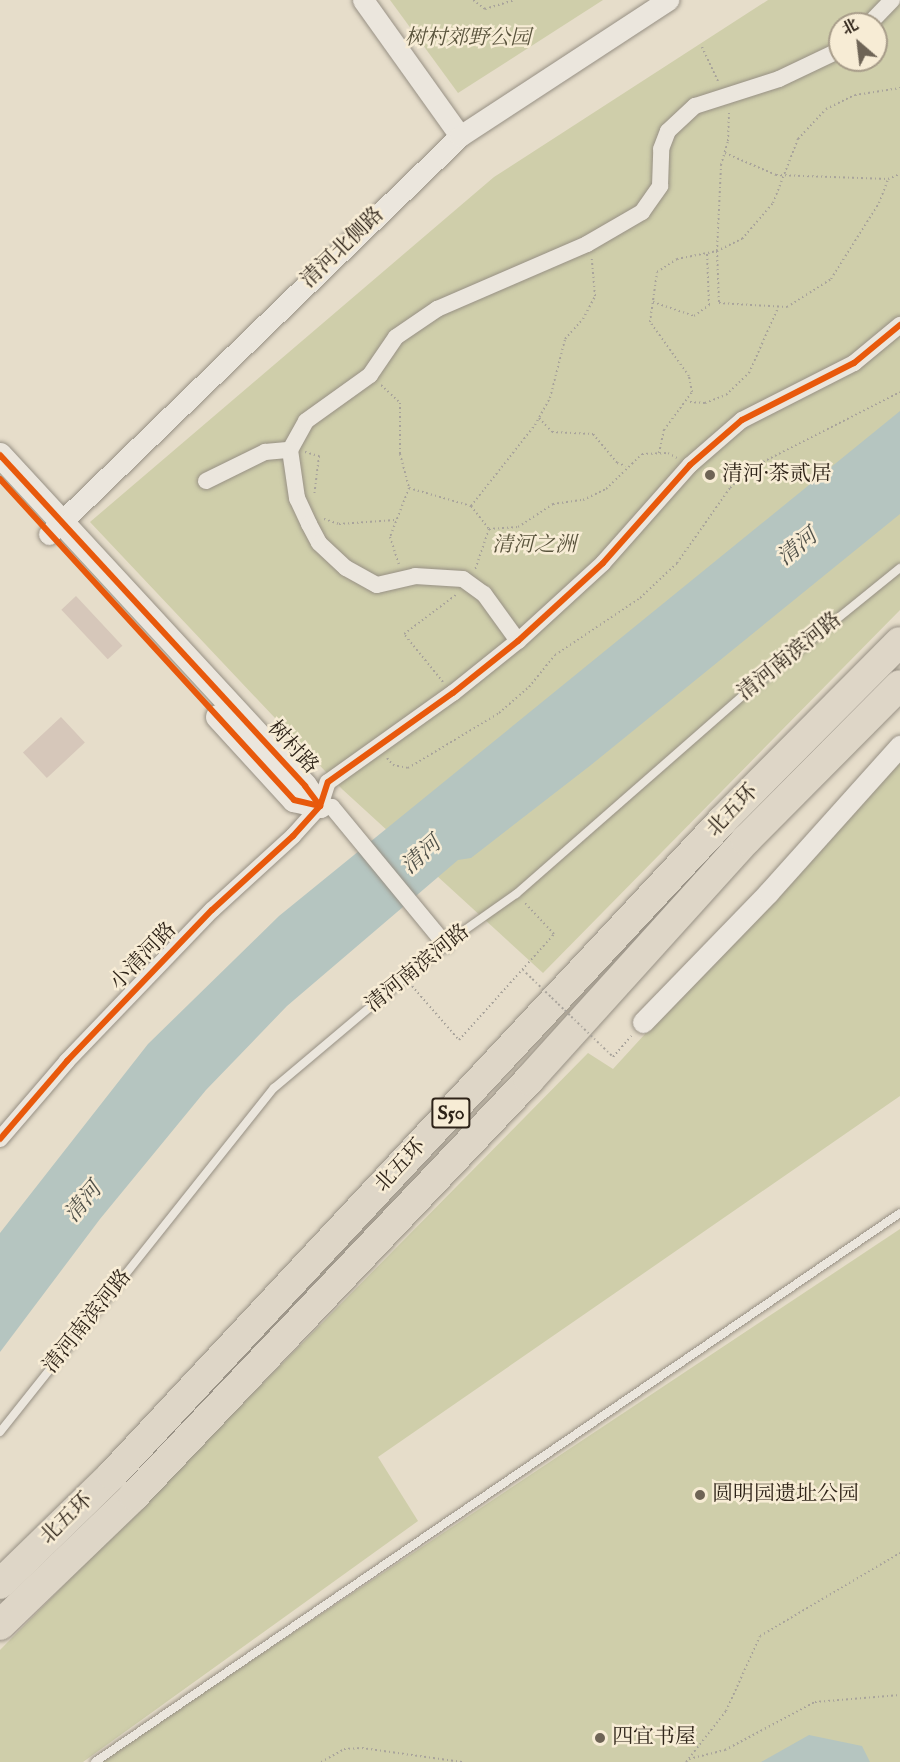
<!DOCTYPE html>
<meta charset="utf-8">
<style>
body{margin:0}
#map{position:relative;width:900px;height:1762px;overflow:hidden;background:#e6ddca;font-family:"IM FELL English","Noto Serif SC",serif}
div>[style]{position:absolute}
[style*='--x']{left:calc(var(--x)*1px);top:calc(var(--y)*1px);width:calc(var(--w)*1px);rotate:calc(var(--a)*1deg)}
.green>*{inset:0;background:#cfceaa}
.water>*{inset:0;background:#b5c5c0}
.building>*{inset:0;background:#d6c7ba;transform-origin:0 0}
.path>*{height:2px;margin-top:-1px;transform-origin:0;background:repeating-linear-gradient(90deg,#a8a39b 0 1.5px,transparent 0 4.5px)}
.roads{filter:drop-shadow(0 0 2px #979084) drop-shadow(0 0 2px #979084)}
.service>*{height:8px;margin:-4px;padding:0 4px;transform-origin:4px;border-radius:4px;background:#ebe6dd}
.minor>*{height:16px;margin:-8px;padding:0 8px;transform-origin:8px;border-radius:8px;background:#ebe6dd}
.tertiary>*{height:21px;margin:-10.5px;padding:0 10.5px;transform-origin:10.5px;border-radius:10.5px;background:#ebe6dd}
.secondary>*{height:24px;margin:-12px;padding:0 12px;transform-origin:12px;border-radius:12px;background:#ebe6dd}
.motorway>*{height:30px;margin:-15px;padding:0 15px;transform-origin:15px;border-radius:15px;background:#ded6c7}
.path-bridge>*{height:2px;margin-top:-1px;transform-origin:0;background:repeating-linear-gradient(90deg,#a8a39b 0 1.5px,transparent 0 4.5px)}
.cycleway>*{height:6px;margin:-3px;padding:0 3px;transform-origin:3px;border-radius:3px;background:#e8590c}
.dots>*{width:16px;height:16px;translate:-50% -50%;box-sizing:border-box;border:3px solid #f7ecd5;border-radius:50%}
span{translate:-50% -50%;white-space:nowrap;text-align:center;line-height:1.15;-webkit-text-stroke:5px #f7ecd5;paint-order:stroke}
.shield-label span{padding:2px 4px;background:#f7ecd5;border:2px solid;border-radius:4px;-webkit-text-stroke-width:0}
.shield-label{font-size:20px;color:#2e2318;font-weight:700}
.park-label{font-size:21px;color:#59533c;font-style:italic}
.street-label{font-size:21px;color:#2e2318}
.poi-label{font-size:21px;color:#2e2318}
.left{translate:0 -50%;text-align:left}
.water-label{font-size:22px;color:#505149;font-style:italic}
.north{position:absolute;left:828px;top:12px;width:60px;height:60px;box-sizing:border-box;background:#f7ecd5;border:2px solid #a79c89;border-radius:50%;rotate:332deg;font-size:16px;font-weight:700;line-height:24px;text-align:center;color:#2e2318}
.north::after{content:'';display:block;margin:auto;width:21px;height:27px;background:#6e6456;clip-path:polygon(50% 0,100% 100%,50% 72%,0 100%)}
</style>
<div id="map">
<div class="green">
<i style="clip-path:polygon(390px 0,603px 0,458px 93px)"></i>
<i style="clip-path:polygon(evenodd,768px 0,900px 0,900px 610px,543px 973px,342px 789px,90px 522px,494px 177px,768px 0,840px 24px,876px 24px,876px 60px,840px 60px,840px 24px)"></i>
<i style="clip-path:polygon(900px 755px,900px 1096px,378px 1457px,418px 1521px,83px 1762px,0 1762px,0 1650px,588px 1053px,613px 1069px)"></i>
<i style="clip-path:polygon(900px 1229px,900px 1762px,99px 1762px)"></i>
</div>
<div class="water">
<i style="clip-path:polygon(900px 411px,900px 514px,591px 765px,471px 858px,458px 860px,287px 1006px,206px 1090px,100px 1219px,0 1352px,0 1233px,148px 1044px,279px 916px)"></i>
<i style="clip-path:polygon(809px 1735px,862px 1746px,870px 1762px,761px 1762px)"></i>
</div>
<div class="building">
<i style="left:76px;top:596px;width:68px;height:20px;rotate:47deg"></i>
<i style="left:61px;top:717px;width:35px;height:52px;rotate:47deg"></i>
</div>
<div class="path">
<i style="--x:473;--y:0;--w:15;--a:37"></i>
<i style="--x:485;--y:9;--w:31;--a:-17"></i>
<i style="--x:702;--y:47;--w:38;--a:65"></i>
<i style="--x:725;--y:153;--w:56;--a:23.3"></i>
<i style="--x:776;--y:175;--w:112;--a:2"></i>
<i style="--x:717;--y:251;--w:28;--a:-26"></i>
<i style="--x:742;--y:239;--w:48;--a:-49.3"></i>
<i style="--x:773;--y:203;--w:69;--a:-68.7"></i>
<i style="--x:798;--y:139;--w:41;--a:-47"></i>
<i style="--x:826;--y:109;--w:32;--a:-26"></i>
<i style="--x:855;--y:95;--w:46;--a:-8.8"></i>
<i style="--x:717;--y:251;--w:86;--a:-87.3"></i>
<i style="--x:721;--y:165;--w:25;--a:-74"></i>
<i style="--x:728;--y:141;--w:29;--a:-88"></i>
<i style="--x:653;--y:302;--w:43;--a:18.9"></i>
<i style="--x:694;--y:316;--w:19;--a:-36"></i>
<i style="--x:709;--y:305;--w:52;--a:-92.2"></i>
<i style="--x:381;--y:385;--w:26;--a:43"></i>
<i style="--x:400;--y:403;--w:51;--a:90"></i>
<i style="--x:400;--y:454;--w:35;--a:75"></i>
<i style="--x:409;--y:488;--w:53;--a:111.2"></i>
<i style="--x:390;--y:537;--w:29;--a:72"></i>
<i style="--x:690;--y:402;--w:15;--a:4"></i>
<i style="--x:705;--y:403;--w:22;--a:-21"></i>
<i style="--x:726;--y:395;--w:32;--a:-44"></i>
<i style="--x:749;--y:373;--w:71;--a:-66"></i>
<i style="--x:539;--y:418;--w:19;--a:47"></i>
<i style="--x:552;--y:432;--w:41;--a:2.8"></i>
<i style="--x:593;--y:434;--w:38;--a:50"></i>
<i style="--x:617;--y:463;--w:9;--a:18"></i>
<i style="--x:305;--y:452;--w:15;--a:16"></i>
<i style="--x:319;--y:456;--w:39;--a:97"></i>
<i style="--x:659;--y:453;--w:24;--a:-78"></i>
<i style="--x:664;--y:430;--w:47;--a:-53.6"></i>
<i style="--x:692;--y:392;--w:16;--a:-101"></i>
<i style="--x:689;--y:376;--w:67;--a:-125.8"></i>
<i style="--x:650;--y:322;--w:50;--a:-82"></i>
<i style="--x:657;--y:272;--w:24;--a:-33"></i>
<i style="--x:677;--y:259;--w:41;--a:-11.3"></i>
<i style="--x:717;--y:251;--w:52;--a:87.8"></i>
<i style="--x:719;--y:303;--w:68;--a:3.4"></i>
<i style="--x:787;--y:307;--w:52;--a:-32.5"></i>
<i style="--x:831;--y:279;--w:90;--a:-57.7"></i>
<i style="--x:879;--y:203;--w:26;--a:-69"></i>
<i style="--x:888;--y:179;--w:13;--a:-23"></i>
<i style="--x:409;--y:488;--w:65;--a:16.2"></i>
<i style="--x:471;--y:506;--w:29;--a:52"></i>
<i style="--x:489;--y:529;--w:43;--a:108.9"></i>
<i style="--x:471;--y:506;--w:103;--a:-51.7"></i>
<i style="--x:535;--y:425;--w:31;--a:-61"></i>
<i style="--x:550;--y:398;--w:61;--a:-75.7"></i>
<i style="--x:565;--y:339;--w:27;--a:-48"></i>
<i style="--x:583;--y:319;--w:26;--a:-62"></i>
<i style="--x:595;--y:296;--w:38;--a:-95"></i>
<i style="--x:324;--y:519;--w:16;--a:18"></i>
<i style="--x:339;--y:524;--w:56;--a:-4.1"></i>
<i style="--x:489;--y:529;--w:29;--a:-4"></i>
<i style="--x:518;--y:527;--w:42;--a:-33.3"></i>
<i style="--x:553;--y:504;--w:30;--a:-8"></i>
<i style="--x:583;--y:500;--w:25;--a:-26"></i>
<i style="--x:606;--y:489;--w:50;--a:-44.2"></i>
<i style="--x:642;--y:454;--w:26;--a:-2"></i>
<i style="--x:668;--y:453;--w:10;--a:29"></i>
<i style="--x:443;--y:682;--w:62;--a:-129.1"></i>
<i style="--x:404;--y:634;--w:66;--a:-37"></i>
<i style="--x:387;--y:758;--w:9;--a:49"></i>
<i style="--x:393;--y:765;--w:15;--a:11"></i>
<i style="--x:408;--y:768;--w:106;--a:-31.1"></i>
<i style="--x:499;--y:713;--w:40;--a:-41"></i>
<i style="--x:529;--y:687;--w:41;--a:-50.9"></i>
<i style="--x:555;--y:655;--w:102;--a:-33.8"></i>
<i style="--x:640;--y:598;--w:51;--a:-43.4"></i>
<i style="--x:677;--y:563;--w:92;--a:-54.8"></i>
<i style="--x:730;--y:488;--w:29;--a:-44"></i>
<i style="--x:751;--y:468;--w:167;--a:-27"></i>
<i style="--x:412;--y:986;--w:72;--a:49"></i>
<i style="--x:459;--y:1040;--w:142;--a:-48.1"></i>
<i style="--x:554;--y:934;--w:44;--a:-133.2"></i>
<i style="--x:613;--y:1057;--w:28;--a:-49"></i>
<i style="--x:689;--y:1759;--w:37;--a:-14"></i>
<i style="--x:725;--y:1750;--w:102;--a:-28.1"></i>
<i style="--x:815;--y:1702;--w:85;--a:-4.7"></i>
<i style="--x:321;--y:1762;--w:26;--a:-29"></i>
<i style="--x:344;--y:1749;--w:18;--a:-3"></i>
<i style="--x:362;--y:1748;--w:101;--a:8"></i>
<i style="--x:686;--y:1762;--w:65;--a:-51.9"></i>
<i style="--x:726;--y:1711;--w:82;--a:-65.6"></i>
<i style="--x:760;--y:1636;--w:163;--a:-30.7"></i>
</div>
<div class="roads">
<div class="service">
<i style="--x:0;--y:1432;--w:440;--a:-51.5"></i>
<i style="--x:274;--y:1088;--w:224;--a:-40.1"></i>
<i style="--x:445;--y:944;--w:87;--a:-35.2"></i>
<i style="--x:516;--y:894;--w:302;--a:-41.2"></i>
<i style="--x:743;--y:695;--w:202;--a:-39"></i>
<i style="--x:95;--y:1762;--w:974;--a:-34.29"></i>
</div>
<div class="minor">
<i style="--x:869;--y:24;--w:33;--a:-46"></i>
<i style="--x:290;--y:450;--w:33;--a:-61"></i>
<i style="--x:306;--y:421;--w:79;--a:-35.7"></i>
<i style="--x:370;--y:375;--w:46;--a:-55.6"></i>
<i style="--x:396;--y:337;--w:50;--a:-34.3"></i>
<i style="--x:437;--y:309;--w:163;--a:-23.4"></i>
<i style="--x:587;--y:244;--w:64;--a:-30.2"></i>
<i style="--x:642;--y:212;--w:32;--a:-55"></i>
<i style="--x:660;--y:186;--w:37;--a:-88"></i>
<i style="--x:661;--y:149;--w:19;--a:-69"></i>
<i style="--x:668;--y:131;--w:37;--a:-43"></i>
<i style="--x:695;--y:106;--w:88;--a:-17.8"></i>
<i style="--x:779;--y:79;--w:68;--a:-25.4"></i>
<i style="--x:206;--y:481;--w:66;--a:-26.2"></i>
<i style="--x:265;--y:452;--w:25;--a:-5"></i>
<i style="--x:290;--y:450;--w:49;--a:81.7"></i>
<i style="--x:297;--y:498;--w:29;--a:65"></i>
<i style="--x:309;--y:524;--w:21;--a:62"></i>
<i style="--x:319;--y:543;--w:37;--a:43"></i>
<i style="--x:346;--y:568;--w:35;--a:29"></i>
<i style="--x:377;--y:585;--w:39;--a:-13"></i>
<i style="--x:415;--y:576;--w:48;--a:3.6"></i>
<i style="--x:463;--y:579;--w:26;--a:36"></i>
<i style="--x:484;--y:594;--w:58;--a:54.1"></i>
<i style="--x:320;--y:806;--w:12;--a:5"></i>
<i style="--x:332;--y:807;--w:178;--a:50.5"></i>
<i style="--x:0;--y:1139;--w:103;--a:-49.3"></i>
<i style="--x:67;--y:1061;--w:209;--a:-46.2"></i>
<i style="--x:212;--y:910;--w:110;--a:-42.4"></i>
<i style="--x:293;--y:836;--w:40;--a:-48"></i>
<i style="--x:320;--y:806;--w:25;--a:-72"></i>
<i style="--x:328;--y:782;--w:153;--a:-35.5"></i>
<i style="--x:453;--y:693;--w:83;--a:-38.7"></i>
<i style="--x:518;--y:641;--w:115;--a:-42.5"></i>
<i style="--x:603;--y:563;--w:131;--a:-48.4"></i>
<i style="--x:690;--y:465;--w:69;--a:-40.9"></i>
<i style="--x:742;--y:420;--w:126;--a:-27"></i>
<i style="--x:854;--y:363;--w:60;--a:-39.6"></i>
</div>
<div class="tertiary">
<i style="--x:363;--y:0;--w:167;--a:54.5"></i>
<i style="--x:49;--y:534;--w:572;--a:-44.08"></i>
<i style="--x:460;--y:136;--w:249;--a:-33.2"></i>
<i style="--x:643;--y:1022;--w:180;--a:-45.9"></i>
<i style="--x:768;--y:893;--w:198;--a:-48.1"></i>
</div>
<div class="secondary">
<i style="--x:0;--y:455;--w:450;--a:47.3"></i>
<i style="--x:305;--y:786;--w:25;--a:53"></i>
<i style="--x:218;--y:717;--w:113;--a:47.5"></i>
<i style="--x:294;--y:800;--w:27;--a:13"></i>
</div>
<div class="motorway">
<i style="--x:0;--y:1584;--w:156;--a:-44.2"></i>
<i style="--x:112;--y:1475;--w:894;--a:-46.99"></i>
<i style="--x:722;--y:821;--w:252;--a:-45.2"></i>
<i style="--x:0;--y:1625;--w:186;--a:-43.9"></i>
<i style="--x:134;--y:1496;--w:574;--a:-46.48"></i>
<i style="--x:529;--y:1080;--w:324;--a:-47.9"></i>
<i style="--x:746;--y:840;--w:218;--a:-45.2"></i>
</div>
</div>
<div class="path-bridge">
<i style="--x:523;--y:970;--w:125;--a:44"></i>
</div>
<div class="cycleway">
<i style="--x:0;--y:455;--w:450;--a:47.3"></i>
<i style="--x:305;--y:786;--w:25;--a:53"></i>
<i style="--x:0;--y:479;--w:435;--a:47.5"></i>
<i style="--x:294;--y:800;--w:27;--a:13"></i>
<i style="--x:0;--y:1139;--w:103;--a:-49.3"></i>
<i style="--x:67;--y:1061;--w:209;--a:-46.2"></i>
<i style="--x:212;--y:910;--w:110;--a:-42.4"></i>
<i style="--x:293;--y:836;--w:40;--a:-48"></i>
<i style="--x:320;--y:806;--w:25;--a:-72"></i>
<i style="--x:328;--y:782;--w:153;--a:-35.5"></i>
<i style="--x:453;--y:693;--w:83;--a:-38.7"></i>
<i style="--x:518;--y:641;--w:115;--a:-42.5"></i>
<i style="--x:603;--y:563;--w:131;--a:-48.4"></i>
<i style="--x:690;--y:465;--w:69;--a:-40.9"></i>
<i style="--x:742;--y:420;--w:126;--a:-27"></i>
<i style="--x:854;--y:363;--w:60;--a:-39.6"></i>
</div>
<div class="dots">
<i style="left:710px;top:475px;background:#6e6456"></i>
<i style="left:700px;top:1495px;background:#6e6456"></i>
<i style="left:600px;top:1738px;background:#6e6456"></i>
</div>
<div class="shield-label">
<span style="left:451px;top:1113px">S50</span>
</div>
<div class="park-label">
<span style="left:468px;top:39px">树村郊野公园</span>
<span style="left:534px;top:546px">清河之洲</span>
</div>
<div class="street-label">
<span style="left:343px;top:248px;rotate:-44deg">清河北侧路</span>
<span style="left:790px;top:657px;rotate:-39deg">清河南滨河路</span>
<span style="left:292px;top:748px;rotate:47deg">树村路</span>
<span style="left:733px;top:811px;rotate:-46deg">北五环</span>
<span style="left:144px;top:957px;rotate:-46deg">小清河路</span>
<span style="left:418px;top:969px;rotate:-39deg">清河南滨河路</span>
<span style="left:401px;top:1166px;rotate:-47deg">北五环</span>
<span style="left:88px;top:1322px;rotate:-51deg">清河南滨河路</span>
<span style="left:67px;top:1519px;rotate:-44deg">北五环</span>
</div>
<div class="poi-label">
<span class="left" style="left:722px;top:475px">清河·茶贰居</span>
<span class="left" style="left:712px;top:1495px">圆明园遗址公园</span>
<span class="left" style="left:612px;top:1738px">四宜书屋</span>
</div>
<div class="water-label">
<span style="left:798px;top:548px;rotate:-39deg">清河</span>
<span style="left:422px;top:856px;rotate:-42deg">清河</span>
<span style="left:84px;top:1203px;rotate:-50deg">清河</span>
</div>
<div class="north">北</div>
</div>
